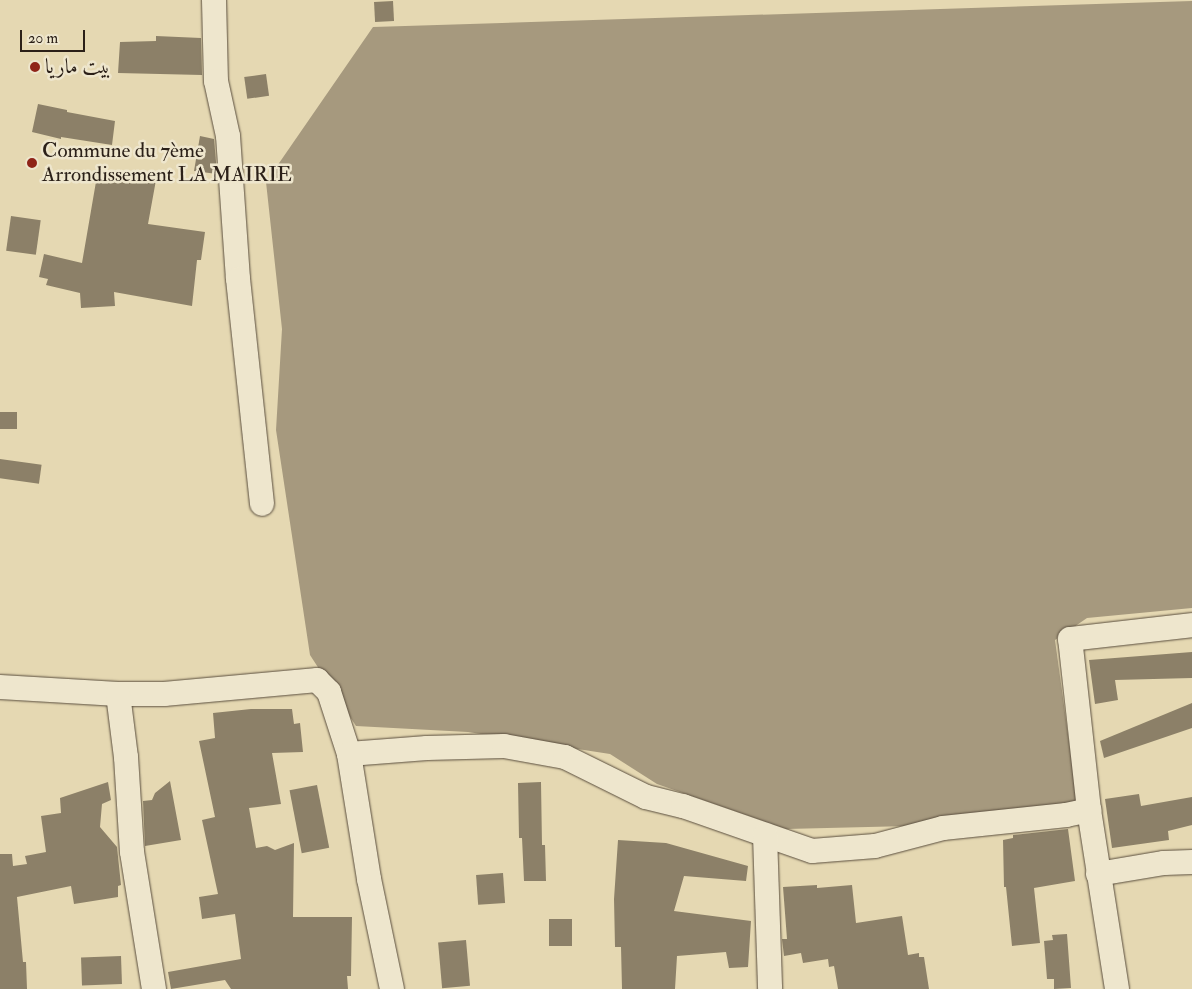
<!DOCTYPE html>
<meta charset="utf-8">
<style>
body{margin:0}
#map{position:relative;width:1192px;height:989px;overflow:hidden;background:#e5d8b2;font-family:"IM FELL Double Pica",Amiri,serif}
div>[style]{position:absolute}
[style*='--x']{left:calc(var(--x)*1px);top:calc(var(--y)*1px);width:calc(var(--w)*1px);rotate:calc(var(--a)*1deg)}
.water>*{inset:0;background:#a6997e}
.building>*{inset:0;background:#8c8068;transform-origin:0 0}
.roads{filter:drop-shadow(0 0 1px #5a4e3e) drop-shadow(0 0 1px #5a4e3e)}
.minor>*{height:24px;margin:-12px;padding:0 12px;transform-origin:12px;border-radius:12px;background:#eee6cd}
.dots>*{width:14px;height:14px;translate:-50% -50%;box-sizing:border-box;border:2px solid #eee6cd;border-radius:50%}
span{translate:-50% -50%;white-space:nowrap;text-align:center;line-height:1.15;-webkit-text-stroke:5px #eee6cd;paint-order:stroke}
.poi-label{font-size:21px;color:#2b2018}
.left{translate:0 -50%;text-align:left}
.scale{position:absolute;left:20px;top:30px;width:65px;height:22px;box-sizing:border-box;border:2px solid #2b2018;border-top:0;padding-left:6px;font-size:15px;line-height:18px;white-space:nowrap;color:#2b2018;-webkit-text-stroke:4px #eee6cd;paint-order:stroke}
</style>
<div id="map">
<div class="water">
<i style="clip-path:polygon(1192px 1px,1192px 608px,1087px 618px,1055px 640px,1078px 807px,909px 826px,786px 829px,657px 784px,610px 754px,468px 732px,356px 726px,310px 655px,276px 430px,282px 329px,266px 182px,373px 27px)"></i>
</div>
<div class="building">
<i style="left:393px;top:1px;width:20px;height:19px;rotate:87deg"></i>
<i style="clip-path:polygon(156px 36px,201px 38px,202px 75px,118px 73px,120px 42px,156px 41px)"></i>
<i style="left:266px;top:74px;width:22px;height:22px;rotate:82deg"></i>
<i style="clip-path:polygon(38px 104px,67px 110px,67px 112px,115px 121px,112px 145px,61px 137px,61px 139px,32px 132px)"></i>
<i style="clip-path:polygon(200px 136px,214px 139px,217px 174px,194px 171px)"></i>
<i style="clip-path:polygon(98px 170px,156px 180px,148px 224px,205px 232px,201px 260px,197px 260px,192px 306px,114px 292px,115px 306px,81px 308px,80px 293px,46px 285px,48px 279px,39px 277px,44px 254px,82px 263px)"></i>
<i style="left:11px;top:216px;width:30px;height:35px;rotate:8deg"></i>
<i style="left:0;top:412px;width:17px;height:17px"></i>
<i style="left:0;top:459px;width:42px;height:19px;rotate:8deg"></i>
<i style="clip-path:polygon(1192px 652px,1192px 678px,1115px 680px,1118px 700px,1095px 704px,1089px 660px)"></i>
<i style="clip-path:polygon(1192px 703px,1192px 728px,1104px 758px,1100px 741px)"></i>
<i style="clip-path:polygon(251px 709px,292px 709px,294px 724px,300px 723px,303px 752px,272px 753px,281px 804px,249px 808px,256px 848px,267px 846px,275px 850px,294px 843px,293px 917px,352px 917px,351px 976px,347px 976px,348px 989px,231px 989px,225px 980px,171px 989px,168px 972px,241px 959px,235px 914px,202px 919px,199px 897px,218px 894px,202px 820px,215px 817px,199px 741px,215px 738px,213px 713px)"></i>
<i style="clip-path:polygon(170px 781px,181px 840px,145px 846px,143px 801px,152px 800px,155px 793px)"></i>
<i style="clip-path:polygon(108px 782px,111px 800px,102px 804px,100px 827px,117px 847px,121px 885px,118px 886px,118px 897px,74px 904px,71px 886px,17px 897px,23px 962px,26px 962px,27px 989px,0 989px,0 854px,12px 854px,13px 866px,27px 864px,25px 856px,46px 852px,41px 816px,61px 813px,60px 798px)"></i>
<i style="clip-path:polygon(541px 782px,542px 845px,545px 845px,546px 881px,524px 881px,522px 838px,519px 838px,518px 783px)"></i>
<i style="left:317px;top:785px;width:64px;height:28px;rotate:79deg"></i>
<i style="clip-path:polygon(1139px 794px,1141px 806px,1192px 797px,1192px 825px,1168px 831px,1169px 840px,1112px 848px,1105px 799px)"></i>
<i style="clip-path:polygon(1068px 829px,1075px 881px,1034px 888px,1040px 943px,1012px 946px,1006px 887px,1004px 887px,1003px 840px,1013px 838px,1013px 835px)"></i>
<i style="clip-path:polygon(618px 840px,666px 843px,748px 866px,746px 881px,684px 876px,674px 911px,751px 921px,748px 967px,729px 968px,726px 952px,677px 956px,675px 989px,622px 989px,621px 947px,615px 947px,614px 899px)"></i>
<i style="left:503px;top:873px;width:30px;height:27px;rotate:86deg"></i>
<i style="clip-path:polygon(817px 885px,817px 888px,852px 885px,856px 923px,902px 916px,908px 955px,919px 953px,919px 957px,924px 957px,929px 989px,838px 989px,834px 966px,829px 967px,828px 959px,803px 963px,801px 953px,784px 956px,782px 939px,787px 939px,783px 887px)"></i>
<i style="left:549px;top:919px;width:23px;height:27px"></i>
<i style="clip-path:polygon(1067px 934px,1071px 988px,1054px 989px,1054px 979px,1047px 979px,1044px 941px,1053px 940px,1052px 935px)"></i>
<i style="left:466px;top:940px;width:46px;height:28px;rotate:85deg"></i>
<i style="left:121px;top:956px;width:28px;height:40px;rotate:88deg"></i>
</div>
<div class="roads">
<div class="minor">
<i style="--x:214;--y:0;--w:81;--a:88.6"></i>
<i style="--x:216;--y:81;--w:56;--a:77.7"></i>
<i style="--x:228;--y:136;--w:143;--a:86"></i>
<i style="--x:238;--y:279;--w:226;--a:83.9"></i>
<i style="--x:0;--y:687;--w:118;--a:3.4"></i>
<i style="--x:118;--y:694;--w:46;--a:0"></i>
<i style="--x:164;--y:694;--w:154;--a:-5.2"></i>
<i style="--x:317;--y:680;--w:17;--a:45"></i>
<i style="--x:329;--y:692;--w:65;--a:72.1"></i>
<i style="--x:349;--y:754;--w:127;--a:80.9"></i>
<i style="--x:369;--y:879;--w:112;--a:78.2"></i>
<i style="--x:118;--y:694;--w:64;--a:82.8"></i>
<i style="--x:126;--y:757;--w:95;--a:86.4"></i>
<i style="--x:132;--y:852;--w:139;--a:80.9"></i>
<i style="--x:349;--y:754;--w:78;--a:-4.4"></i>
<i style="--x:427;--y:748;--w:77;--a:-1.5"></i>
<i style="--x:504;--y:746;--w:62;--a:10.2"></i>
<i style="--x:565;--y:757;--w:90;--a:26.3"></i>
<i style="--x:646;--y:797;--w:38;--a:14"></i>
<i style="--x:683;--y:806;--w:137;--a:19.2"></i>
<i style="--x:812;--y:851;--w:63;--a:-4.5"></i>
<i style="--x:875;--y:846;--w:70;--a:-14.8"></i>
<i style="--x:943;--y:828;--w:124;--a:-6"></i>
<i style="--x:1066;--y:815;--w:24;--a:-12"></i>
<i style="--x:1089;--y:810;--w:181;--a:81.1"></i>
<i style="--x:1089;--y:810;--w:172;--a:-96.3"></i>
<i style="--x:1070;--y:639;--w:123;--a:-6.5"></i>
<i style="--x:765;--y:835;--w:154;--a:88.1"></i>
<i style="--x:1098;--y:874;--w:67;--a:-9.5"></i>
<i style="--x:1164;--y:863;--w:28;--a:-2"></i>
</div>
</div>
<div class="dots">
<i style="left:35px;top:67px;background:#8f2418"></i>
<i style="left:32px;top:163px;background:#8f2418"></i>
</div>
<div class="poi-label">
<span class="left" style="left:45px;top:67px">بيت ماريا</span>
<span class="left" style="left:42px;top:163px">Commune du 7ème<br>Arrondissement LA MAIRIE</span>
</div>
<div class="scale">20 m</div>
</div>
